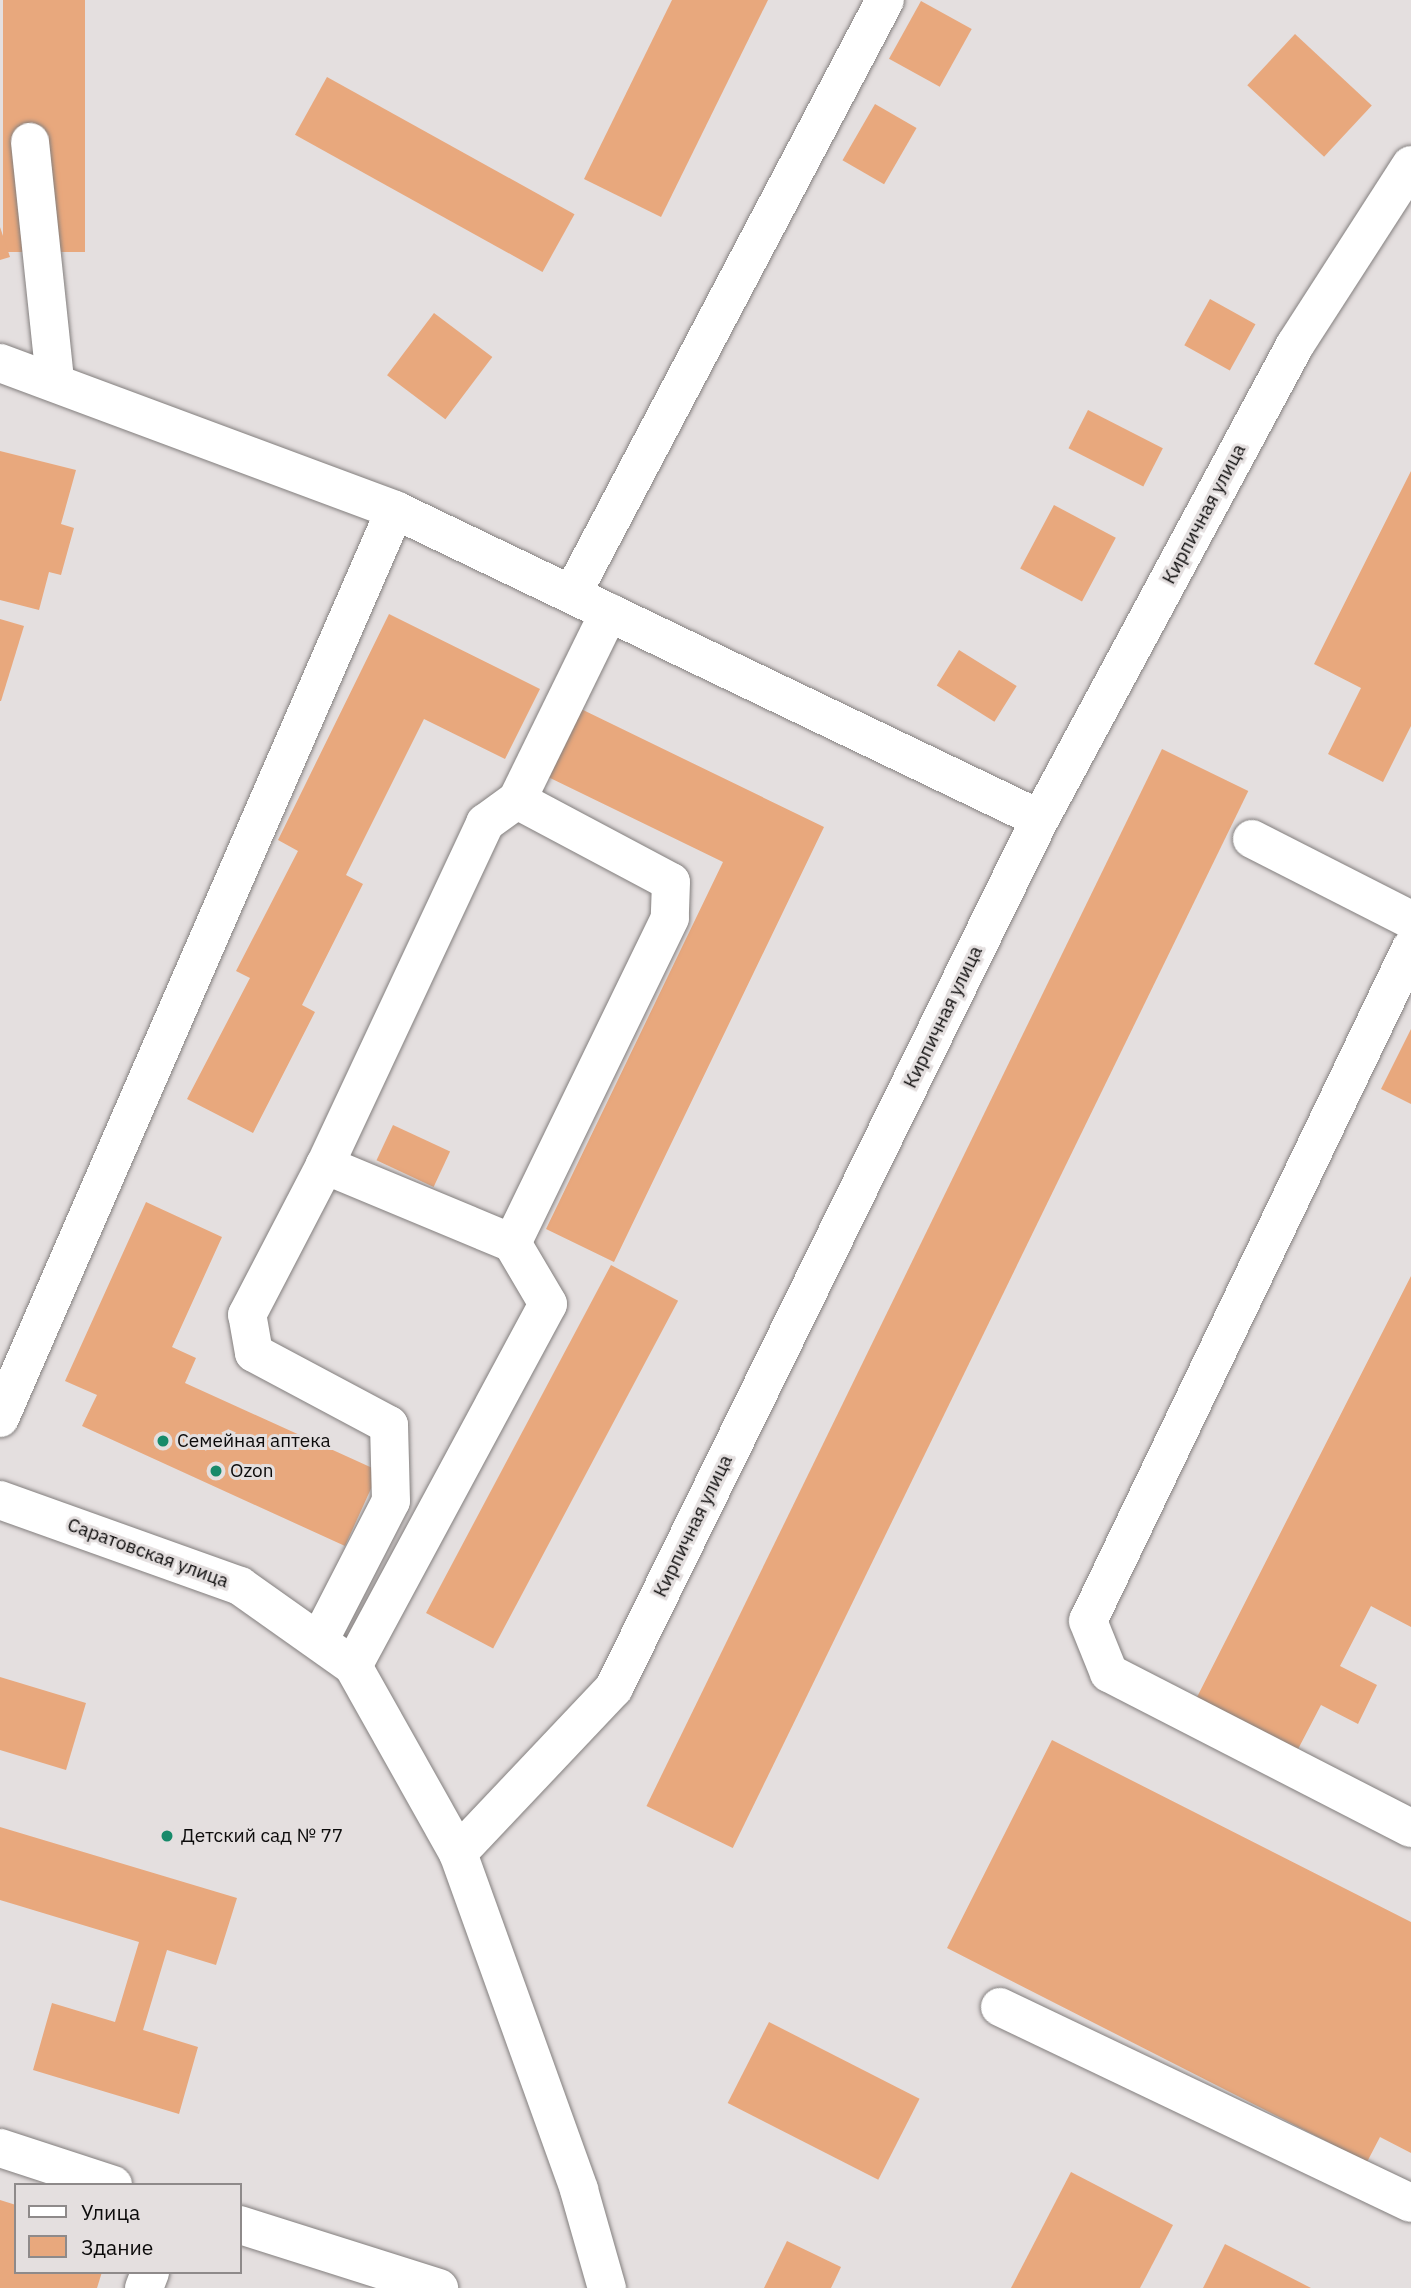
<!DOCTYPE html>
<meta charset="utf-8">
<style>
body{margin:0}
#map{position:relative;width:1411px;height:2288px;overflow:hidden;background:#e4dfdf;font-family:"IBM Plex Sans",sans-serif}
div>[style]{position:absolute}
[style*='--x']{left:calc(var(--x)*1px);top:calc(var(--y)*1px);width:calc(var(--w)*1px);rotate:calc(var(--a)*1deg)}
.building>*{inset:0;background:#e8a87d;transform-origin:0 0}
.roads{filter:drop-shadow(0 0 2px #837f7e) drop-shadow(0 0 2px #837f7e)}
.minor>*{height:38px;margin:-19px;padding:0 19px;transform-origin:19px;border-radius:19px;background:#fff}
.dots>*{width:19px;height:19px;translate:-50% -50%;box-sizing:border-box;border:4px solid #e4dfdf;border-radius:50%}
span{translate:-50% -50%;white-space:nowrap;text-align:center;line-height:1.15;-webkit-text-stroke:6px #e4dfdf;paint-order:stroke}
.street-label{font-size:19px;color:#0c0b0b}
.poi-label{font-size:19px;color:#0c0b0b}
.left{translate:0 -50%;text-align:left}
.legend{position:absolute;left:14px;top:2183px;width:228px;height:91px;box-sizing:border-box;background:#e4dfdf;border:2px solid #8e8a8a;margin:0;padding:9px 12px;list-style:none;font-size:21px;color:#0c0b0b}
.legend li{display:flex;align-items:center;gap:14px;height:35px}
.legend b{width:35px;border:2px solid #8e8a8a}
</style>
<div id="map">
<div class="building">
<i style="left:3px;top:0;width:82px;height:252px"></i>
<i style="clip-path:polygon(672px 0,768px 0,661px 217px,584px 179px)"></i>
<i style="left:921px;top:1px;width:58px;height:66px;rotate:29deg"></i>
<i style="left:1295px;top:34px;width:105px;height:70px;rotate:43deg"></i>
<i style="left:327px;top:77px;width:283px;height:66px;rotate:29deg"></i>
<i style="left:875px;top:104px;width:48px;height:65px;rotate:30deg"></i>
<i style="clip-path:polygon(0 227px,10px 257px,0 260px)"></i>
<i style="left:1210px;top:299px;width:52px;height:53px;rotate:29deg"></i>
<i style="left:434px;top:313px;width:73px;height:78px;rotate:37deg"></i>
<i style="left:1088px;top:410px;width:84px;height:43px;rotate:27deg"></i>
<i style="clip-path:polygon(0 451px,76px 470px,61px 524px,74px 528px,61px 575px,49px 572px,39px 610px,0 600px)"></i>
<i style="clip-path:polygon(1411px 471px,1411px 726px,1383px 782px,1328px 754px,1361px 688px,1314px 664px)"></i>
<i style="left:1054px;top:505px;width:70px;height:72px;rotate:28deg"></i>
<i style="clip-path:polygon(389px 614px,540px 689px,505px 759px,424px 719px,346px 875px,363px 884px,302px 1005px,315px 1012px,253px 1133px,187px 1099px,250px 978px,236px 971px,298px 851px,278px 840px)"></i>
<i style="clip-path:polygon(0 619px,24px 626px,1px 701px,0 701px)"></i>
<i style="left:959px;top:650px;width:68px;height:42px;rotate:32deg"></i>
<i style="clip-path:polygon(579px 708px,824px 827px,614px 1262px,546px 1229px,723px 862px,546px 776px)"></i>
<i style="left:1162px;top:749px;width:96px;height:1176px;rotate:26deg"></i>
<i style="clip-path:polygon(1411px 1029px,1411px 1104px,1381px 1089px)"></i>
<i style="left:393px;top:1125px;width:63px;height:39px;rotate:25deg"></i>
<i style="clip-path:polygon(146px 1202px,222px 1237px,172px 1347px,196px 1358px,185px 1383px,379px 1471px,345px 1546px,82px 1426px,97px 1395px,65px 1381px)"></i>
<i style="left:611px;top:1265px;width:76px;height:394px;rotate:28deg"></i>
<i style="clip-path:polygon(1411px 1276px,1411px 1627px,1371px 1606px,1340px 1666px,1377px 1685px,1358px 1724px,1321px 1705px,1296px 1753px,1195px 1701px)"></i>
<i style="clip-path:polygon(0 1677px,86px 1703px,66px 1770px,0 1750px)"></i>
<i style="clip-path:polygon(1052px 1740px,1411px 1922px,1411px 2153px,1380px 2137px,1367px 2162px,947px 1948px)"></i>
<i style="clip-path:polygon(0 1827px,237px 1898px,216px 1965px,167px 1950px,143px 2030px,198px 2047px,179px 2114px,33px 2070px,52px 2003px,115px 2022px,139px 1942px,0 1900px)"></i>
<i style="left:769px;top:2022px;width:169px;height:91px;rotate:27deg"></i>
<i style="clip-path:polygon(1071px 2172px,1173px 2225px,1140px 2288px,1011px 2288px)"></i>
<i style="clip-path:polygon(0 2200px,16px 2205px,16px 2272px,102px 2272px,97px 2288px,0 2288px)"></i>
<i style="clip-path:polygon(787px 2241px,841px 2267px,831px 2288px,764px 2288px)"></i>
<i style="clip-path:polygon(1225px 2244px,1311px 2288px,1203px 2288px)"></i>
</div>
<div class="roads">
<div class="minor">
<i style="--x:30;--y:142;--w:239;--a:84"></i>
<i style="--x:0;--y:363;--w:421;--a:20.4"></i>
<i style="--x:395;--y:510;--w:715;--a:25.6"></i>
<i style="--x:572;--y:594;--w:671;--a:-62.21"></i>
<i style="--x:517;--y:800;--w:209;--a:-63.9"></i>
<i style="--x:1252;--y:839;--w:178;--a:27"></i>
<i style="--x:1411;--y:948;--w:746;--a:115.64"></i>
<i style="--x:1088;--y:1621;--w:56;--a:68"></i>
<i style="--x:1109;--y:1673;--w:339;--a:27.2"></i>
<i style="--x:0;--y:1418;--w:990;--a:-66.49"></i>
<i style="--x:0;--y:1500;--w:255;--a:19.7"></i>
<i style="--x:240;--y:1586;--w:138;--a:35.3"></i>
<i style="--x:353;--y:1666;--w:214;--a:60.7"></i>
<i style="--x:458;--y:1853;--w:358;--a:70.2"></i>
<i style="--x:579;--y:2190;--w:102;--a:74.1"></i>
<i style="--x:319;--y:1641;--w:157;--a:-62.8"></i>
<i style="--x:391;--y:1501;--w:76;--a:-91.5"></i>
<i style="--x:389;--y:1425;--w:153;--a:-151.9"></i>
<i style="--x:254;--y:1353;--w:39;--a:-100"></i>
<i style="--x:247;--y:1315;--w:169;--a:-62.5"></i>
<i style="--x:353;--y:1666;--w:411;--a:-61.7"></i>
<i style="--x:548;--y:1304;--w:71;--a:-120.5"></i>
<i style="--x:512;--y:1243;--w:203;--a:-157.4"></i>
<i style="--x:325;--y:1165;--w:378;--a:-64.9"></i>
<i style="--x:485;--y:823;--w:39;--a:-36"></i>
<i style="--x:517;--y:800;--w:174;--a:28"></i>
<i style="--x:671;--y:882;--w:36;--a:92"></i>
<i style="--x:670;--y:918;--w:361;--a:115.9"></i>
<i style="--x:458;--y:1853;--w:227;--a:-46.6"></i>
<i style="--x:614;--y:1688;--w:968;--a:-63.89"></i>
<i style="--x:1040;--y:819;--w:538;--a:-61.72"></i>
<i style="--x:1295;--y:345;--w:214;--a:-57.2"></i>
<i style="--x:1000;--y:2007;--w:455;--a:25.5"></i>
<i style="--x:0;--y:2148;--w:119;--a:18.1"></i>
<i style="--x:240;--y:2225;--w:209;--a:17.6"></i>
<i style="--x:144;--y:2288;--w:17;--a:-69"></i>
</div>
</div>
<div class="dots">
<i style="left:163px;top:1441px;background:#178a6a"></i>
<i style="left:216px;top:1471px;background:#178a6a"></i>
<i style="left:167px;top:1836px;background:#178a6a"></i>
</div>
<div class="street-label">
<span style="left:1204px;top:514px;rotate:-62deg">Кирпичная улица</span>
<span style="left:943px;top:1017px;rotate:-64deg">Кирпичная улица</span>
<span style="left:693px;top:1526px;rotate:-64deg">Кирпичная улица</span>
<span style="left:148px;top:1553px;rotate:20deg">Саратовская улица</span>
</div>
<div class="poi-label">
<span class="left" style="left:177px;top:1441px">Семейная аптека</span>
<span class="left" style="left:230px;top:1471px">Ozon</span>
<span class="left" style="left:181px;top:1836px">Детский сад № 77</span>
</div>
<ul class="legend">
<li><b style="height:9px;background:#fff"></b>Улица</li>
<li><b style="height:19px;background:#e8a87d"></b>Здание</li>
</ul>
</div>
